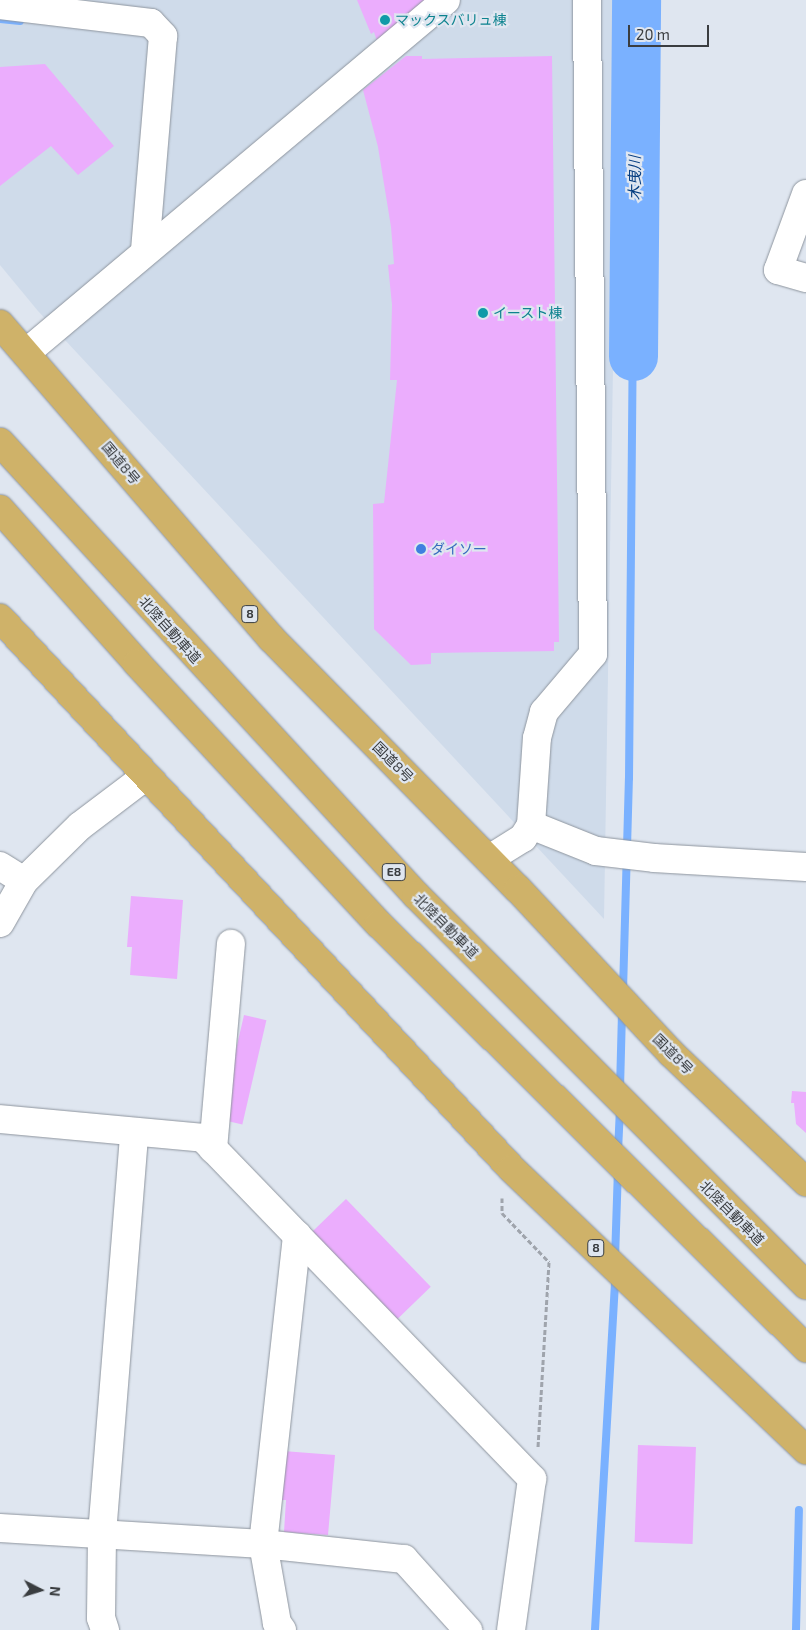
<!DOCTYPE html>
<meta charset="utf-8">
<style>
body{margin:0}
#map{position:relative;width:806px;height:1630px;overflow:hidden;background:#dfe6f0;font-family:"Exo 2","Noto Sans JP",sans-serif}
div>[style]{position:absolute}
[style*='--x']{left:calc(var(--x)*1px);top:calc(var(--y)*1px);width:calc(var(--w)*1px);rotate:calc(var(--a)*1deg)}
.built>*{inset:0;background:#cfdbea}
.stream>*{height:8px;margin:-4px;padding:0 4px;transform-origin:4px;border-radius:4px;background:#7ab1ff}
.river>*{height:49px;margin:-24.5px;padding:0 24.5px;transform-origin:24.5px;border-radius:24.5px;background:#7ab1ff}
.building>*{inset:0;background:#ebadfd;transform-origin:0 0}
.path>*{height:3px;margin-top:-1.5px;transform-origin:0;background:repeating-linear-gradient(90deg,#9fa4ac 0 5px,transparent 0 7.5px)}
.roads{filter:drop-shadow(0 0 1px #8e959e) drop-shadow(0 0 1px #8e959e)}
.minor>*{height:28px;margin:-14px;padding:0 14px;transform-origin:14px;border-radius:14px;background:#fff}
.highway>*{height:28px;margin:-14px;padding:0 14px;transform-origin:14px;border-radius:14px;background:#cfb269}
.dots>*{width:14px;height:14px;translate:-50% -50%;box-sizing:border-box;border:2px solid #dfe6f0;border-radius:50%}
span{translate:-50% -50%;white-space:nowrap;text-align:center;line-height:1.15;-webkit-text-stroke:4.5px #dfe6f0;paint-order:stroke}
.shield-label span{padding:1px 4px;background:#dfe6f0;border:1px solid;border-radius:4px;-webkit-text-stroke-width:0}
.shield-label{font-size:12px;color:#3a3d40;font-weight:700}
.culture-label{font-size:14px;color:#0d838f}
.left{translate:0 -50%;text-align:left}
.street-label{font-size:14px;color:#3a3d40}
.shop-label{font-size:14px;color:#366cbe}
.water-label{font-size:15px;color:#053d80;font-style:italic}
.north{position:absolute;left:15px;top:1565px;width:50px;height:50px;-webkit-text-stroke:4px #dfe6f0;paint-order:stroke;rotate:95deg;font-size:14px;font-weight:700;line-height:20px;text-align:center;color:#3a3d40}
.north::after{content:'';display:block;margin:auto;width:18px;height:22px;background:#3a3d40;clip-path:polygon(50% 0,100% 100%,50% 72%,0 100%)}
.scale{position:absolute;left:628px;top:25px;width:81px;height:22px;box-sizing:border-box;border:2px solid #3a3d40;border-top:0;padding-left:6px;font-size:15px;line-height:18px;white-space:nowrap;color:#3a3d40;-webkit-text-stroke:4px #dfe6f0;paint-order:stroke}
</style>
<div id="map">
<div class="built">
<i style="clip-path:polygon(0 0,619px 0,604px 919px,38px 311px,0 265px)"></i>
</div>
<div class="stream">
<i style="--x:0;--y:19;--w:20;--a:6"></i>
<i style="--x:623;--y:991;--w:213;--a:-88.4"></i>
<i style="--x:629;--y:778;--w:422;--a:-89.5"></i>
<i style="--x:620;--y:1089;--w:79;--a:-88.5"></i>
<i style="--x:618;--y:1151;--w:43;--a:-87.3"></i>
<i style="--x:615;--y:1259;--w:89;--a:-88.1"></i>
<i style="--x:595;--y:1630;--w:353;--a:-86.7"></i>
<i style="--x:796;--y:1630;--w:120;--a:-88.6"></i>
</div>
<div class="river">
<i style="--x:633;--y:356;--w:356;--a:-89.5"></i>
</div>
<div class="building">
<i style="clip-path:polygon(357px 0,425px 0,377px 41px,374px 32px,371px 34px)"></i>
<i style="clip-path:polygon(406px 56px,422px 56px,422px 59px,552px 56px,559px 642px,554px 642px,554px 651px,431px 653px,431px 664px,411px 665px,374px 629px,373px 504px,384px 503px,397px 380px,390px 380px,392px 305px,388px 265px,394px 264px,391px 227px,378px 147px,363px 90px)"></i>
<i style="clip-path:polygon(45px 64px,114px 146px,78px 175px,51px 146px,0 186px,0 67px)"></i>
<i style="clip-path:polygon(131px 896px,183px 900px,177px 979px,130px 975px,132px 947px,127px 947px)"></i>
<i style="left:244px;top:1015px;width:23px;height:107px;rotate:13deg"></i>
<i style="clip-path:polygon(792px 1091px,806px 1092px,806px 1133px,796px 1124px,794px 1103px,791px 1103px)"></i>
<i style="left:346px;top:1199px;width:122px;height:47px;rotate:46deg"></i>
<i style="left:638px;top:1445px;width:58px;height:97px;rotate:2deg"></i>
<i style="clip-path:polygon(283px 1451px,335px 1455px,328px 1535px,284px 1532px,286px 1500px,279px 1500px)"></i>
</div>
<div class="path">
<i style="--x:502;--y:1198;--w:15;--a:90"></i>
<i style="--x:502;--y:1213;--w:68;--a:46.2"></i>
<i style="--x:549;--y:1262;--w:185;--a:93.4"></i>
</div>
<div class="roads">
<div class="minor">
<i style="--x:0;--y:5;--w:152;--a:6.8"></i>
<i style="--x:151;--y:23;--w:18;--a:47"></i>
<i style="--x:163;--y:36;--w:216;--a:94.8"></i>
<i style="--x:806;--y:194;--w:81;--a:110.2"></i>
<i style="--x:778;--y:270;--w:29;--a:16"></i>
<i style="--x:27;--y:352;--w:547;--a:-40.03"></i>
<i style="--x:531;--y:825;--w:70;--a:21.8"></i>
<i style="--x:596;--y:851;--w:58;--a:6.9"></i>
<i style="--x:654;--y:858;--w:152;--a:3.4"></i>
<i style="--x:489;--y:859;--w:40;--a:-32"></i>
<i style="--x:523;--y:838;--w:15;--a:-58"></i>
<i style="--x:531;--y:825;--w:87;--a:-86.1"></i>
<i style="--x:537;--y:738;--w:27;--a:-75"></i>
<i style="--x:544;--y:712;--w:76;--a:-49.8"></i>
<i style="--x:593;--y:654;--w:654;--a:-90.53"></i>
<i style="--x:0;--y:866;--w:28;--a:32"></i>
<i style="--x:0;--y:923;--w:48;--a:-60.3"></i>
<i style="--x:24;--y:881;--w:78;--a:-44.5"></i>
<i style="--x:80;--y:826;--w:83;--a:-37.1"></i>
<i style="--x:0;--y:1119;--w:204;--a:5.3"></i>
<i style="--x:203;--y:1138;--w:474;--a:46"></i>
<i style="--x:532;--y:1479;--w:152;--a:97.9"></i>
<i style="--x:213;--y:1149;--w:206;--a:-85"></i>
<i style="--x:0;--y:1528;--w:263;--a:3.5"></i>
<i style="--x:263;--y:1544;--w:142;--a:6.1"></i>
<i style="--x:404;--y:1559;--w:96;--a:48"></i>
<i style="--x:105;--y:1630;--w:13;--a:-108"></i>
<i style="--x:101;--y:1618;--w:84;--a:-89.3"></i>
<i style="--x:102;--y:1534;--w:403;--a:-85.4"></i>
<i style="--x:282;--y:1630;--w:9;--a:-126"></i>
<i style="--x:277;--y:1623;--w:80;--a:-100"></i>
<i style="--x:263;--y:1544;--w:311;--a:-83.7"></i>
</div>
<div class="highway">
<i style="--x:0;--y:324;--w:415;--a:49.2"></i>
<i style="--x:271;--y:638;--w:352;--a:45.5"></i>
<i style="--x:518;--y:889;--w:224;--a:47"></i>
<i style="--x:671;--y:1053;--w:187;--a:43.7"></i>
<i style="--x:0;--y:442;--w:615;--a:47.44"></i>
<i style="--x:416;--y:895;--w:552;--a:45"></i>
<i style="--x:0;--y:509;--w:206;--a:48.3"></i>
<i style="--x:137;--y:663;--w:356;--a:47.2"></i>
<i style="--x:379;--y:924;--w:602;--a:44.8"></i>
<i style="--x:0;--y:618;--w:752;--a:47.1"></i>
<i style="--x:512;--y:1169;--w:407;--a:43.7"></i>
</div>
</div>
<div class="dots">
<i style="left:385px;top:20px;background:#0f9aa8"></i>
<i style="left:483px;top:313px;background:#0f9aa8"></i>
<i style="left:421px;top:549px;background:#3f7fe0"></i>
</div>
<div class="shield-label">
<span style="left:250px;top:614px">8</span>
<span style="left:394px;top:872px">E8</span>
<span style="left:596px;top:1248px">8</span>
</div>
<div class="culture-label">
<span class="left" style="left:395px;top:20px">マックスバリュ棟</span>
<span class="left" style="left:493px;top:313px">イースト棟</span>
</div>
<div class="street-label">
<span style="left:121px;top:463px;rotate:50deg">国道8号</span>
<span style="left:170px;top:630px;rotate:48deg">北陸自動車道</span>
<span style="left:393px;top:762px;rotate:45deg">国道8号</span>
<span style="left:446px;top:926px;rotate:45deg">北陸自動車道</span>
<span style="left:673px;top:1054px;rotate:45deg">国道8号</span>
<span style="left:732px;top:1213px;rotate:45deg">北陸自動車道</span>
</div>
<div class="shop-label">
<span class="left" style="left:431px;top:549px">ダイソー</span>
</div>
<div class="water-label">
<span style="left:635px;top:178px;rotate:-90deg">木曳川</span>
</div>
<div class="north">N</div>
<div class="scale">20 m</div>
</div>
